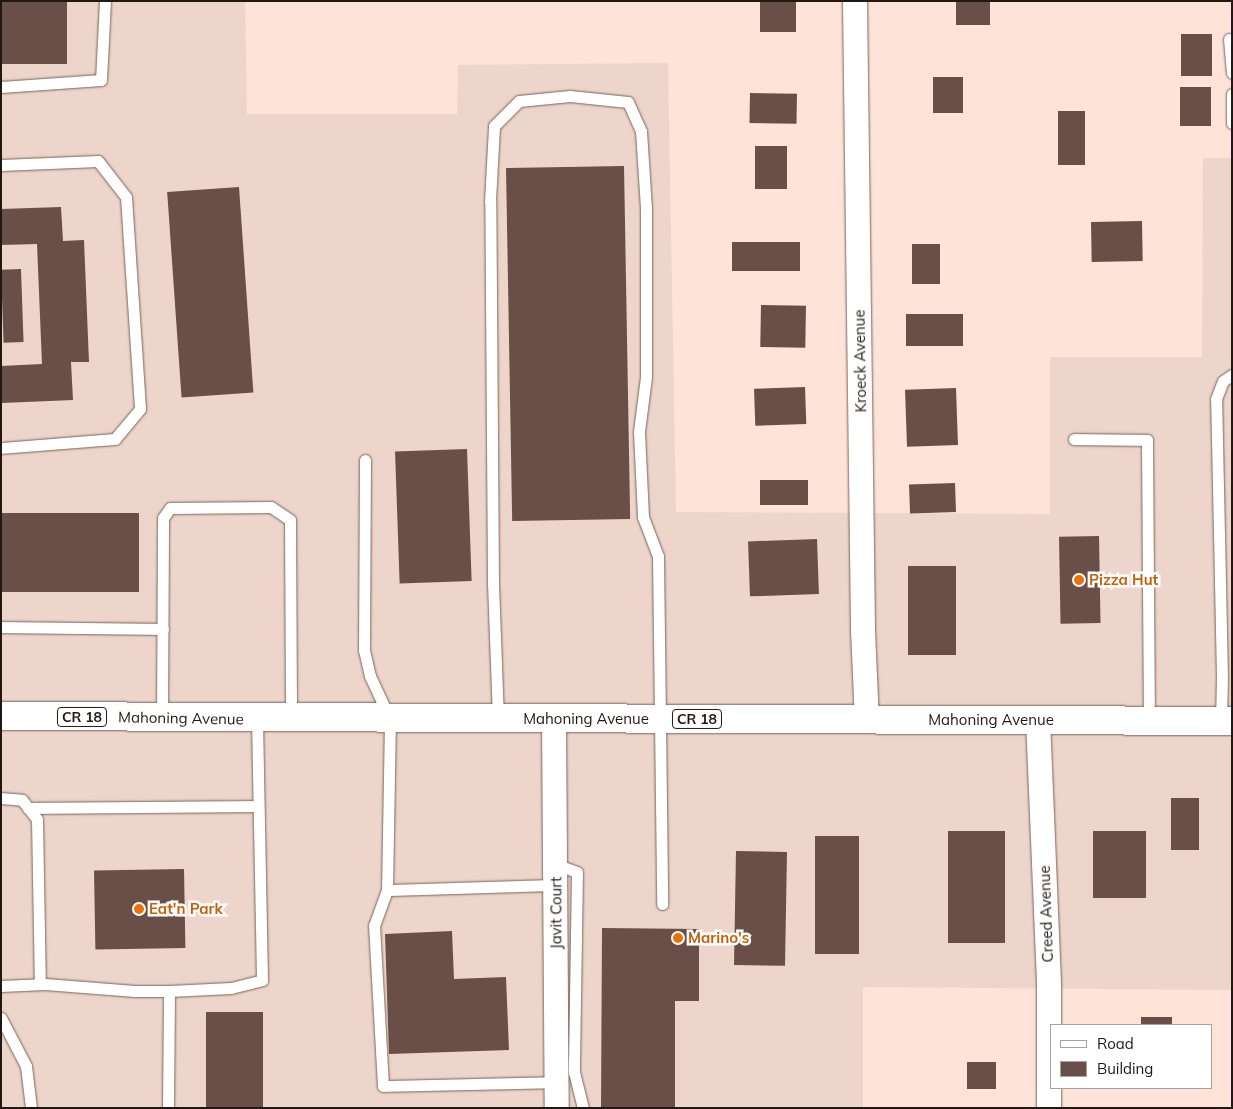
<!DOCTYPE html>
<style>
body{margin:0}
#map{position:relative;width:1233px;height:1109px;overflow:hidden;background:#fde3d8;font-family:Mulish,sans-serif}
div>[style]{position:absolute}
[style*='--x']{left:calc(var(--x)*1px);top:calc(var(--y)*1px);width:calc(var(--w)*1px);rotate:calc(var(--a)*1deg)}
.commercial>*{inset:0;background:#edd5cb}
.building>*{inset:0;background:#6a4e48;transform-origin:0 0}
.roads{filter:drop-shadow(0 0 1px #7d6256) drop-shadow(0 0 1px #7d6256)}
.service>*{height:11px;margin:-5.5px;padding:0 5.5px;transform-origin:5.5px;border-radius:5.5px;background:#fff}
.minor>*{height:24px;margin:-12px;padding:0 12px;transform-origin:12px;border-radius:12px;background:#fff}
.primary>*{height:28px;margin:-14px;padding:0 14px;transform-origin:14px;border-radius:14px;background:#fff}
.dots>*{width:14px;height:14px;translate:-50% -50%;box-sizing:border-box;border:2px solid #fff;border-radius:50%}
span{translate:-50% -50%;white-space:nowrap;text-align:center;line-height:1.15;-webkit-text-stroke:5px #fff;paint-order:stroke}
.shield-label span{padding:1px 4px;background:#fff;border:1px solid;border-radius:4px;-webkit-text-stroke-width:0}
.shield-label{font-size:14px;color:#221712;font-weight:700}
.street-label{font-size:15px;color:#221712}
.food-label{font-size:15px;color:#c56008;font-weight:700}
.left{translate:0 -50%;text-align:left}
.frame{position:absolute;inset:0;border:2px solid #221712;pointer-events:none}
.legend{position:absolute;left:1050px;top:1024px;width:162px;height:65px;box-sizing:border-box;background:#fff;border:1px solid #a7a2a0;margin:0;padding:6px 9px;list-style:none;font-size:15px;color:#221712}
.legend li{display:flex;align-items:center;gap:10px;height:25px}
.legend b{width:25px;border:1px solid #a7a2a0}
</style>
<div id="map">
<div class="commercial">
<i style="clip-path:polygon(1px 1px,245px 1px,247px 114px,457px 114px,458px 65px,668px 63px,676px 512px,1050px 514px,1050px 357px,1202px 357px,1203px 158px,1232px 158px,1232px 990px,863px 987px,863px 1108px,1px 1108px)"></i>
</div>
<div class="building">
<i style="left:1px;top:1px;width:66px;height:63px"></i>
<i style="left:760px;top:1px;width:36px;height:31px"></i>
<i style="left:956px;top:1px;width:34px;height:24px"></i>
<i style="left:1181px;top:34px;width:31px;height:42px"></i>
<i style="left:933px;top:77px;width:30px;height:36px"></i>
<i style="left:1180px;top:87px;width:31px;height:39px"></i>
<i style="left:750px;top:93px;width:47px;height:30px;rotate:1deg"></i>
<i style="left:1058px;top:111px;width:27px;height:54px"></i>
<i style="left:755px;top:146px;width:32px;height:43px"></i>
<i style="left:624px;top:166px;width:353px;height:118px;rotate:89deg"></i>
<i style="left:239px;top:187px;width:206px;height:72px;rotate:86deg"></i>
<i style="clip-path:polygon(61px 207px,63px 241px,84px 240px,89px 362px,71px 362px,73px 400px,2px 403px,1px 366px,42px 364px,37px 244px,1px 245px,1px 209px)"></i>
<i style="left:1142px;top:221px;width:40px;height:51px;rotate:89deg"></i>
<i style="left:732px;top:242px;width:68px;height:29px"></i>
<i style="left:912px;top:244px;width:28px;height:40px"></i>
<i style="left:21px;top:269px;width:73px;height:20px;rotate:88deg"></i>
<i style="left:761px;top:305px;width:45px;height:42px;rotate:1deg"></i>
<i style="left:906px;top:314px;width:57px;height:32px"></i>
<i style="left:805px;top:387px;width:37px;height:51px;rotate:88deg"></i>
<i style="left:956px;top:388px;width:57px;height:51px;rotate:88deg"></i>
<i style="left:467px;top:449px;width:132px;height:72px;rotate:88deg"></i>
<i style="left:808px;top:480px;width:25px;height:48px;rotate:90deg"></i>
<i style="left:955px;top:483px;width:29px;height:46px;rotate:88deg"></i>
<i style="left:1px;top:513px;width:138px;height:79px"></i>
<i style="left:1099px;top:536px;width:87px;height:40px;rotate:89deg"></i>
<i style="left:817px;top:539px;width:55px;height:69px;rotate:88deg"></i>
<i style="left:908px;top:566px;width:48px;height:89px"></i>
<i style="left:1171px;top:798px;width:28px;height:52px"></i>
<i style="left:948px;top:831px;width:57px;height:112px"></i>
<i style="left:1093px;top:831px;width:53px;height:67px"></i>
<i style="left:815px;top:836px;width:44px;height:118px"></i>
<i style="left:736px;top:851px;width:51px;height:114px;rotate:1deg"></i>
<i style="left:184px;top:869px;width:79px;height:90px;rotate:89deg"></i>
<i style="clip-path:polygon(602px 928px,699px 929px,699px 1001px,675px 1001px,675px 1108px,601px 1108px)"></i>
<i style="clip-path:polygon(452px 931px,454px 979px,506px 977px,509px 1050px,389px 1054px,385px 934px)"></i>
<i style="left:263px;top:1012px;width:96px;height:57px;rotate:90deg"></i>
<i style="left:1141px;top:1017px;width:31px;height:8px"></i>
<i style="left:967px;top:1062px;width:29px;height:27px"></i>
</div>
<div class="roads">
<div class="service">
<i style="--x:1229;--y:39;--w:34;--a:85"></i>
<i style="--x:1;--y:87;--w:100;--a:-4"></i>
<i style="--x:101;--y:80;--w:79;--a:-87.1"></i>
<i style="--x:1232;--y:94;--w:29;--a:90"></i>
<i style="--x:1;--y:165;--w:97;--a:-2.4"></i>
<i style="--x:98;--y:161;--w:46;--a:52.1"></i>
<i style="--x:126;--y:197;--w:212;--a:86.2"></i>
<i style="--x:140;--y:409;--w:39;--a:130"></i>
<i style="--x:115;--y:439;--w:114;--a:175.5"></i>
<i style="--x:1074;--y:439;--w:73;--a:0.8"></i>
<i style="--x:1147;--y:440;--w:281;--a:89.6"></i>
<i style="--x:365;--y:460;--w:190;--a:90.3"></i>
<i style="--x:364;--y:650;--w:27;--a:77"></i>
<i style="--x:370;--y:676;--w:47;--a:65.1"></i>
<i style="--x:390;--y:719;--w:171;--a:91"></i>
<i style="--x:387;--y:890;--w:37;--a:110"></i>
<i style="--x:374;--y:925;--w:161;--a:86.8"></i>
<i style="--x:383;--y:1086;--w:174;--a:-1.3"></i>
<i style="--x:1;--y:627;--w:162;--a:0.7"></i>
<i style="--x:162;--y:717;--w:199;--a:-89.7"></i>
<i style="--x:163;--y:518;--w:12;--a:-55"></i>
<i style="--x:170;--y:508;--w:101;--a:-0.6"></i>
<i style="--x:271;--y:507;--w:23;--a:34"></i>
<i style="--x:290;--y:520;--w:198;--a:89.7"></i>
<i style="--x:498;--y:719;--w:135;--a:-92.1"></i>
<i style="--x:493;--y:584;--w:383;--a:-90.4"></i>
<i style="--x:490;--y:201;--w:75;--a:-86.9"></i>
<i style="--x:494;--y:126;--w:35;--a:-45"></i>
<i style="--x:519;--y:101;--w:51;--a:-5.6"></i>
<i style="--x:570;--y:96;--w:58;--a:5.9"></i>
<i style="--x:628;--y:102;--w:32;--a:66"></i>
<i style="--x:641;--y:131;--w:78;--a:86.3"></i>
<i style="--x:646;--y:209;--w:168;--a:90"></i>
<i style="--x:646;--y:377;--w:55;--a:97.3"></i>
<i style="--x:639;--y:432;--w:85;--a:87.3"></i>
<i style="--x:643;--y:517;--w:42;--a:69"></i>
<i style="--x:658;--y:556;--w:348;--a:89.3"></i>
<i style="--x:1221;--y:721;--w:43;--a:-88.7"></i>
<i style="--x:1222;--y:678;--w:279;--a:-91.2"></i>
<i style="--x:1216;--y:399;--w:19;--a:-69"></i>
<i style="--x:1223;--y:381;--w:11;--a:-34"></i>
<i style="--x:1;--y:798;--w:21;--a:5"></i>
<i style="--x:22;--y:800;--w:24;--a:52"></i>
<i style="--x:37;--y:819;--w:165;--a:89"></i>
<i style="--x:28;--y:808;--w:230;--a:-0.5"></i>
<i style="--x:555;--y:864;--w:23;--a:20"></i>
<i style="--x:577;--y:872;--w:200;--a:90.9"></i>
<i style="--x:574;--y:1072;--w:37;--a:76"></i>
<i style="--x:387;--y:890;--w:168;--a:-1.7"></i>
<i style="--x:1;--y:986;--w:44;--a:-2.6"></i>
<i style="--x:45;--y:984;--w:90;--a:4.4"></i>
<i style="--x:135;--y:991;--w:34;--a:0"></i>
<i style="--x:169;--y:991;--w:62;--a:-2.8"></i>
<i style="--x:231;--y:988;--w:32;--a:-14"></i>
<i style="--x:262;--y:980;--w:262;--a:-91.1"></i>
<i style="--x:1;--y:1018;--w:54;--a:62.5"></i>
<i style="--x:26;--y:1066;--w:42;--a:83.2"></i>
<i style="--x:168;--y:1108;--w:117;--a:-89.5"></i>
</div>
<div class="minor">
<i style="--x:855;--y:1;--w:629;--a:89.27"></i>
<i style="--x:863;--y:630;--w:90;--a:87.5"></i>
<i style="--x:554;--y:719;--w:389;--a:89.6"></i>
<i style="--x:1038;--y:720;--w:267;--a:87.6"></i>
<i style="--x:1049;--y:987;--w:121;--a:90"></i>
</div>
<div class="primary">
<i style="--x:1;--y:716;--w:1231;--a:0.23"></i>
</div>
</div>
<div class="dots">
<i style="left:1079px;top:580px;background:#e8710a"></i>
<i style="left:139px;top:909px;background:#e8710a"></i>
<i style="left:678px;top:938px;background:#e8710a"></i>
</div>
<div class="shield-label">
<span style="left:82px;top:717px">CR 18</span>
<span style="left:697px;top:719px">CR 18</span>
</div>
<div class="street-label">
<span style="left:860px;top:361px;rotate:-91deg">Kroeck Avenue</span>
<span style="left:181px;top:718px;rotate:1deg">Mahoning Avenue</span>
<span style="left:586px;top:719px">Mahoning Avenue</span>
<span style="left:991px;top:720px">Mahoning Avenue</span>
<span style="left:556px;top:913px;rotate:-90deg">Javit Court</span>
<span style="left:1046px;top:914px;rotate:-92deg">Creed Avenue</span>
</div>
<div class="food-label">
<span class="left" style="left:1089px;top:580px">Pizza Hut</span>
<span class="left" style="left:149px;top:909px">Eat'n Park</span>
<span class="left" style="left:688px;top:938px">Marino's</span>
</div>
<div class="frame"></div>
<ul class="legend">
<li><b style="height:6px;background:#fff"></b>Road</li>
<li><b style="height:14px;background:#6a4e48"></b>Building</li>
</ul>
</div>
